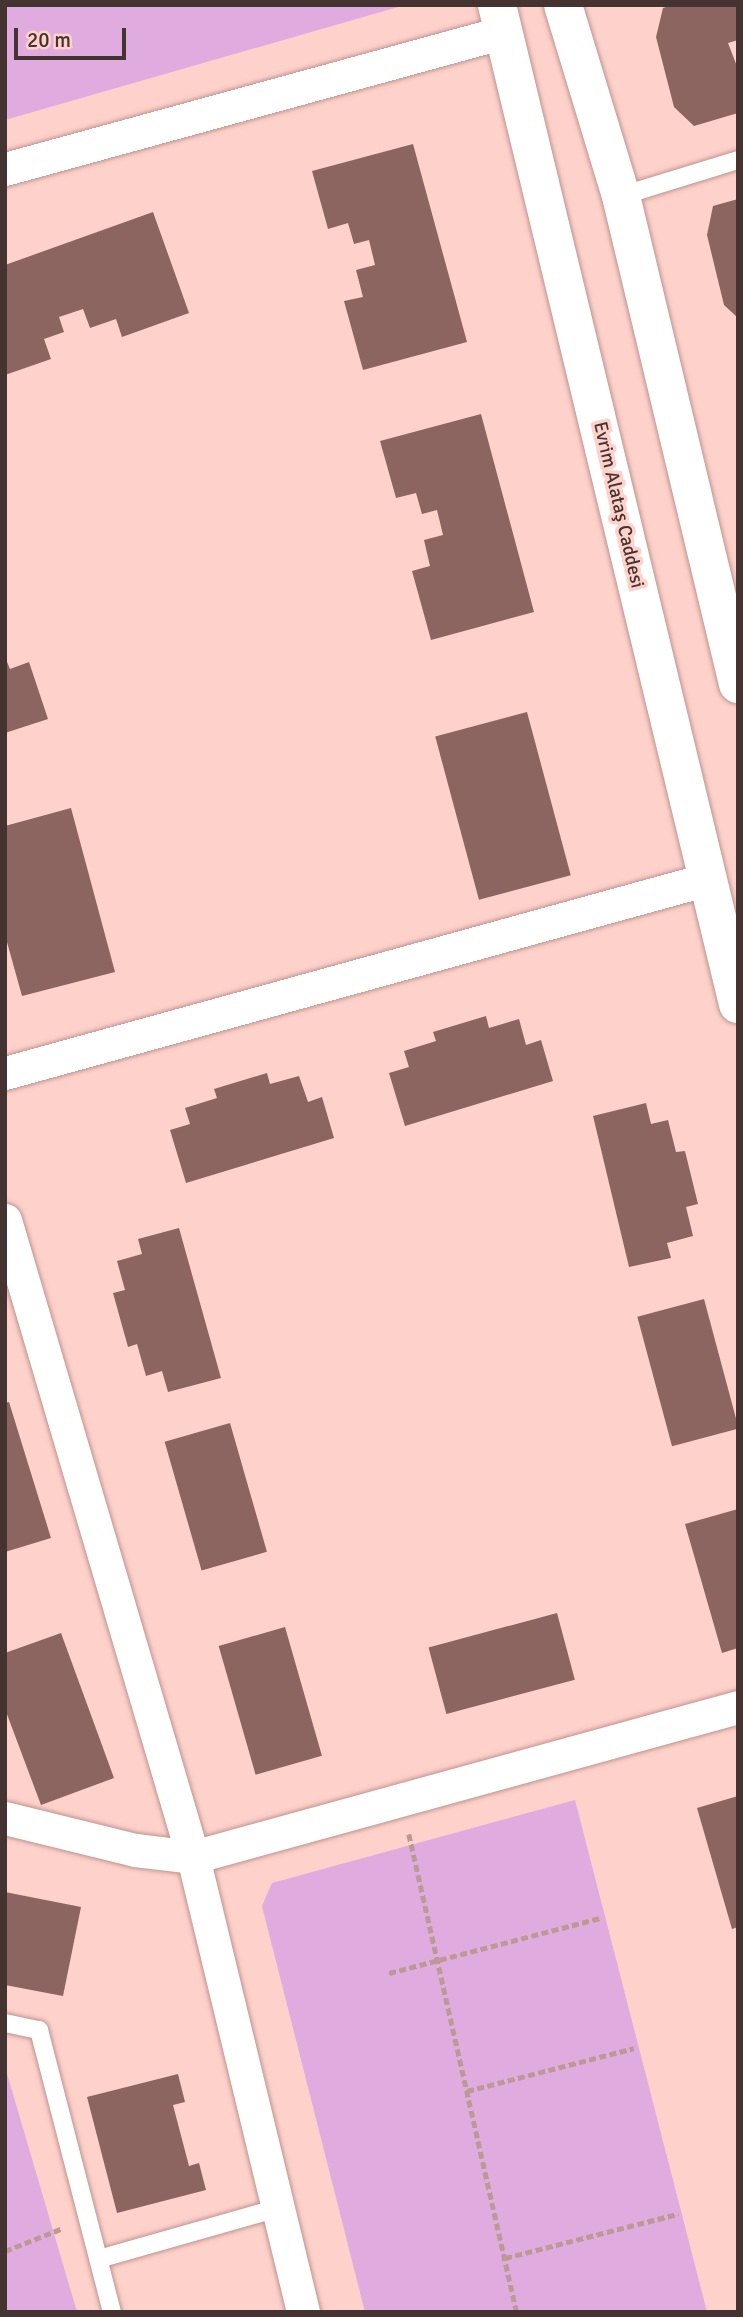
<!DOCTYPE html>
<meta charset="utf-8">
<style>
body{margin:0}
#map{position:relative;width:743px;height:2317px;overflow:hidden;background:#fed1cb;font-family:Signika,sans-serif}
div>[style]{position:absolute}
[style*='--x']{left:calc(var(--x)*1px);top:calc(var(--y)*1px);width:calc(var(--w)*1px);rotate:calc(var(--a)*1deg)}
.green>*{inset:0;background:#e0abdf}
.building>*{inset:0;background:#8c6560;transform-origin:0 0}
.path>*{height:4.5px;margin-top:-2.25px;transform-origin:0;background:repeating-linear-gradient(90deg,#bc9994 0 7px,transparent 0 10.5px)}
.roads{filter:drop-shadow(0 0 2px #be948e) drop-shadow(0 0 2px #be948e)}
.service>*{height:18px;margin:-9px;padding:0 9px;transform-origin:9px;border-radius:9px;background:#fff}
.minor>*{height:33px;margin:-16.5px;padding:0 16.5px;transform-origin:16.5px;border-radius:16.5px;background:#fff}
.secondary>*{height:38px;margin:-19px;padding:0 19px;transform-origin:19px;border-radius:19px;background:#fff}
span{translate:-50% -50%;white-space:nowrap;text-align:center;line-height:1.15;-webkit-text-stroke:7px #fed1cb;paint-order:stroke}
.street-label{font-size:19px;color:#443330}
.frame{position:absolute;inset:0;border:7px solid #443330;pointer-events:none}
.scale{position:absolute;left:14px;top:28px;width:112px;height:32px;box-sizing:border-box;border:4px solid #443330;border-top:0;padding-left:9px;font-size:21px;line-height:24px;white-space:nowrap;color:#443330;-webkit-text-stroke:5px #fed1cb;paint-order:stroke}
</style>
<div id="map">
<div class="green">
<i style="clip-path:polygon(5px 5px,405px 5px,5px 120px)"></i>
<i style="clip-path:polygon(575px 1800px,707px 2312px,365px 2312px,262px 1906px,272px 1883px)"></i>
<i style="clip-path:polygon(5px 2067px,77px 2312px,5px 2312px)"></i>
</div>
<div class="building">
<i style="clip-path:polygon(672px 5px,738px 5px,738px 40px,728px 43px,738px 69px,738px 113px,694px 126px,674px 107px,656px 37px,663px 8px)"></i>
<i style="clip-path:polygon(413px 144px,467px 342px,363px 370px,344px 301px,363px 297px,356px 270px,375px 265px,369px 240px,354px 244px,348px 223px,328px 229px,312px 171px)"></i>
<i style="clip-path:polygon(738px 199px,738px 318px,724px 305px,707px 235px,713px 206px)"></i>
<i style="clip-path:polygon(153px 212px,189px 313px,122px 337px,116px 319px,90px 328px,83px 309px,59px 317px,64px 332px,44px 339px,51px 359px,5px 375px,5px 265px)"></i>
<i style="clip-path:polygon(481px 414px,534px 612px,431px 640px,412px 571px,430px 566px,424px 540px,443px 535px,437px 510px,422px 514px,416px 493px,396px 498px,380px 441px)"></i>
<i style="clip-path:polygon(5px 657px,10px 669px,29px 662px,48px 719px,5px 733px)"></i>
<i style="left:527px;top:712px;width:169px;height:95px;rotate:75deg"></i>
<i style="clip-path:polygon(71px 808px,115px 972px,22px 996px,5px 935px,5px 826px)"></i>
<i style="clip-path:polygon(486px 1016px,489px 1028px,519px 1019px,526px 1045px,541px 1040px,553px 1081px,405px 1126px,389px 1073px,409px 1067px,404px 1051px,436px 1041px,433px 1032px)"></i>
<i style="clip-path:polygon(267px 1073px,270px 1084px,299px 1076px,308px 1102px,322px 1097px,334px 1138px,186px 1183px,170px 1130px,190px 1124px,185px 1108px,217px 1098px,214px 1089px)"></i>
<i style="clip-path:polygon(646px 1103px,651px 1124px,668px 1120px,676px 1152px,685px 1151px,698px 1204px,686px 1207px,693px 1236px,667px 1243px,671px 1258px,629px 1267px,593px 1116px)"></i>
<i style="clip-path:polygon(179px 1228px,221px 1378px,168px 1392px,162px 1371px,146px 1376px,137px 1344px,128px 1347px,113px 1293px,125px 1290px,117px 1261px,142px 1254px,138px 1239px)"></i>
<i style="left:704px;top:1299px;width:134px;height:69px;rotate:75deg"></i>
<i style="clip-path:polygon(9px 1402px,51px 1538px,5px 1552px,5px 1403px)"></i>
<i style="left:230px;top:1423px;width:134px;height:68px;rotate:74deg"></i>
<i style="clip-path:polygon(738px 1509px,738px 1648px,722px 1653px,685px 1524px)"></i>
<i style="left:557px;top:1613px;width:69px;height:133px;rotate:75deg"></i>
<i style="left:285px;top:1627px;width:134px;height:69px;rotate:74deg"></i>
<i style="clip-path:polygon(61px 1633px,114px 1778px,41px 1805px,5px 1709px,5px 1653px)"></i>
<i style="clip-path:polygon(738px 1796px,738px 1927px,732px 1929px,697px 1808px)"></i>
<i style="clip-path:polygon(5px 1892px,81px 1907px,63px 1996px,5px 1985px)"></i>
<i style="clip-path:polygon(178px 2074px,185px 2102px,173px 2105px,189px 2166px,199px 2163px,206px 2190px,117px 2213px,87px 2097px)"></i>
</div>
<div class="path">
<i style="--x:409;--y:1834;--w:490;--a:77.3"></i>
<i style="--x:389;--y:1973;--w:218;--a:-14.6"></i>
<i style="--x:467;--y:2091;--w:172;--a:-14.4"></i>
<i style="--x:5;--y:2251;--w:62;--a:-21.6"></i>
<i style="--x:505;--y:2258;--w:179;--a:-14.3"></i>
</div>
<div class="roads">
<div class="service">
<i style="--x:621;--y:196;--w:122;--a:-17.1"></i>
<i style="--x:5;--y:2023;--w:35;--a:12"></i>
<i style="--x:39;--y:2030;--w:291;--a:75.5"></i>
<i style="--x:99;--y:2259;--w:186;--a:-15.9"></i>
</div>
<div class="minor">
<i style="--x:5;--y:169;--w:517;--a:-15.35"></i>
<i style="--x:5;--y:1073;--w:729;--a:-15.43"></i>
<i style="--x:5;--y:1220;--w:664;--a:73.56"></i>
<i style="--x:193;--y:1857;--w:468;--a:76.4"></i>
<i style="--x:5;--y:1818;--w:134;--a:13.8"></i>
<i style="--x:135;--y:1850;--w:58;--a:6.9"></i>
<i style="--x:193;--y:1857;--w:565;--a:-15.39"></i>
</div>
<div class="secondary">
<i style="--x:497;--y:5;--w:1028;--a:76.44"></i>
<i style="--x:563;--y:5;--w:200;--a:73.1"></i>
<i style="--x:621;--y:196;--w:502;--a:76.52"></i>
</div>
</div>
<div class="street-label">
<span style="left:618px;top:505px;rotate:77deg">Evrim Alataş Caddesi</span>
</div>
<div class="frame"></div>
<div class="scale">20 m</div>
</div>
